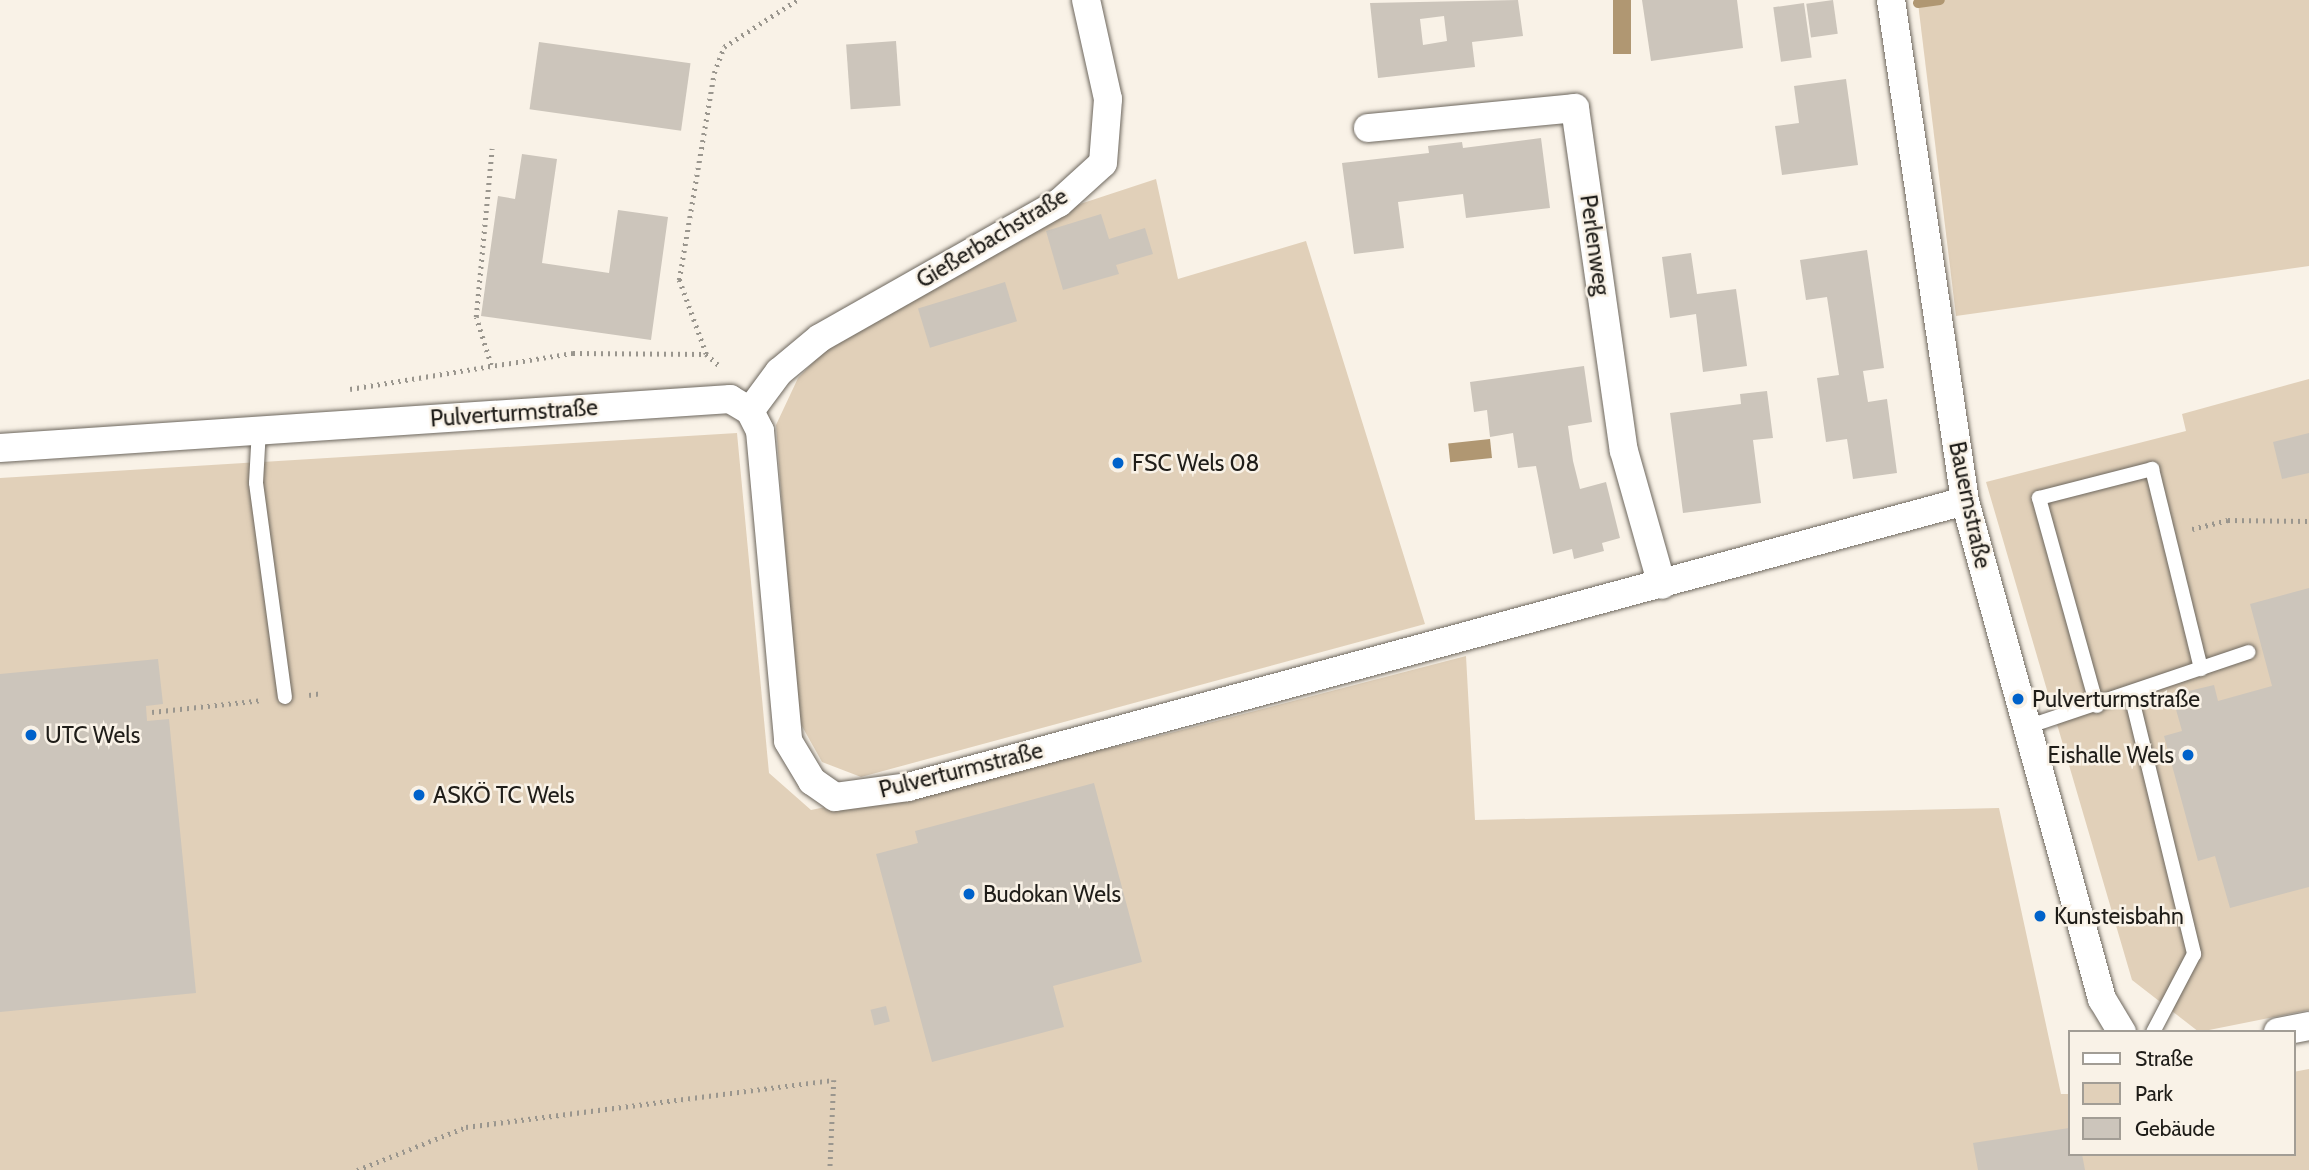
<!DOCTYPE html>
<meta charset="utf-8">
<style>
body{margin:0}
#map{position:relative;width:2309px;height:1170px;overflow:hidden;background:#f9f2e7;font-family:Cabin,sans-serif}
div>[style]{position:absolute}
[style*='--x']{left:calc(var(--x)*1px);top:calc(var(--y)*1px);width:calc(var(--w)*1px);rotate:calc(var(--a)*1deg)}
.green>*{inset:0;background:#e1d0b9}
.water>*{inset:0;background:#b09772;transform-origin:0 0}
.stream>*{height:10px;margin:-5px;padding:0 5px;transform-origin:5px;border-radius:5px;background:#b09772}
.building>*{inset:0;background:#ccc5bb;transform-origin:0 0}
.path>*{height:4.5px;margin-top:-2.25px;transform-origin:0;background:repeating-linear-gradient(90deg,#9a968e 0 2px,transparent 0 7px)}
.roads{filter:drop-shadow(0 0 2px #6d675e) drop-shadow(0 0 2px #6d675e)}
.service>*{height:14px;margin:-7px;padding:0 7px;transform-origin:7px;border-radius:7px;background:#fff}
.minor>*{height:28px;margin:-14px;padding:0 14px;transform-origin:14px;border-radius:14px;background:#fff}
.dots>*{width:19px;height:19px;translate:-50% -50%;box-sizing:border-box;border:4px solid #f9f2e7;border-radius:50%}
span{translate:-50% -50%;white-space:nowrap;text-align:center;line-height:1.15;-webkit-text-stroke:5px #f9f2e7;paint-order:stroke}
.street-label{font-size:23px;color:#1f1d19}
.poi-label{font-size:23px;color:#1f1d19}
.left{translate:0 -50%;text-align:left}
.right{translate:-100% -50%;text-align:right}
.legend{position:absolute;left:2068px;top:1030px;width:228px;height:126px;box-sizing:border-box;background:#f9f2e7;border:2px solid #a29d95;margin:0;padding:9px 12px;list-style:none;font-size:21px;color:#1f1d19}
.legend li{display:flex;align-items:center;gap:14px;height:35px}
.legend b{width:35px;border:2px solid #a29d95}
</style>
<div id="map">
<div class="green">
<i style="clip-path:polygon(1940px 0,2309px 0,2309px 266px,1956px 316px,1918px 3px)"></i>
<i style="clip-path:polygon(1156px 179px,1178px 279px,1306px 241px,1425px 624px,861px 777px,822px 762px,798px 719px,776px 425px,798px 378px,828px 347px,1077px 205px)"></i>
<i style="clip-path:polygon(2309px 379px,2309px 1010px,2199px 1032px,2132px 980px,1986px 482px,2186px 431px,2182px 414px)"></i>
<i style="clip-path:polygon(737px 433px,769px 773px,811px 810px,1128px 744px,1466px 656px,1475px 820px,1999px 808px,2061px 1094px,2069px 1094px,2069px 1154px,2293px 1154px,2293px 1072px,2309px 1069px,2309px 1170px,0 1170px,0 478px)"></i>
</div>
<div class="water">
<i style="left:1613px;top:0;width:18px;height:54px"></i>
<i style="left:1490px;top:439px;width:19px;height:42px;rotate:84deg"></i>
</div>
<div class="stream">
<i style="--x:1918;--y:3;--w:22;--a:-8"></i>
</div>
<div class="building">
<i style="clip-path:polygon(evenodd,1518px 0,1523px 36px,1472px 42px,1475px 67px,1378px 78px,1370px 3px,1518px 0,1444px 16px,1447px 41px,1423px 45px,1420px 19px,1444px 16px)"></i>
<i style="clip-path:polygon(1642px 0,1737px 0,1743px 48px,1651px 61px)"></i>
<i style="left:1833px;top:0;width:34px;height:27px;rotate:82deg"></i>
<i style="left:1804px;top:3px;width:55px;height:31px;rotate:82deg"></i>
<i style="left:896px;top:41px;width:65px;height:50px;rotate:86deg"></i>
<i style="left:539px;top:42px;width:153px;height:68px;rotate:8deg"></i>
<i style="clip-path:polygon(1846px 79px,1858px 165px,1782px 175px,1775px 126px,1799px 123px,1794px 86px)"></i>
<i style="clip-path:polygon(1541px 138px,1550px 208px,1466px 218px,1463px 194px,1398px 202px,1404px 248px,1354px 254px,1342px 163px,1429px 153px,1428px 146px,1462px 142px,1463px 148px)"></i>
<i style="clip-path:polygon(522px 154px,557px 159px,542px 263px,609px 273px,618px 210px,668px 217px,651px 340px,481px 316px,498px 196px,515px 199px)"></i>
<i style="clip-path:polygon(1101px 214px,1109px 239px,1145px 228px,1153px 254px,1116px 265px,1119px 274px,1063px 290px,1046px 231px)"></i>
<i style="clip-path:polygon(1867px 250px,1884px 368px,1863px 371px,1868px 402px,1887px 399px,1897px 473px,1853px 479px,1847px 439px,1826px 442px,1817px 378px,1839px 375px,1827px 297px,1806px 300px,1800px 260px)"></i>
<i style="clip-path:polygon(1691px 253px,1697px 294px,1736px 289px,1747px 366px,1703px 372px,1696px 314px,1670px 318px,1662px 257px)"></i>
<i style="left:1005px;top:282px;width:41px;height:91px;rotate:73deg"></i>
<i style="clip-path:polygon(1584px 366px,1592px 422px,1568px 426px,1573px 461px,1580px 489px,1606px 482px,1620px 538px,1602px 543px,1604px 551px,1574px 559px,1572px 549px,1553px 554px,1536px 466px,1518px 468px,1513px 433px,1490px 437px,1487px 410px,1474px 412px,1470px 382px)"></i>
<i style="clip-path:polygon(1767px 391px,1773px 438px,1753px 440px,1761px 503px,1683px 513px,1670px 413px,1741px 404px,1740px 394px)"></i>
<i style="clip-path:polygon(2309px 433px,2309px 473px,2282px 479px,2273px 442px)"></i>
<i style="clip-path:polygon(2309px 588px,2309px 887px,2230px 908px,2215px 856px,2198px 861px,2164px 736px,2182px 731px,2172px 695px,2214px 685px,2218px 701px,2272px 686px,2250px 604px)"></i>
<i style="clip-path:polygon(158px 659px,163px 704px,146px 706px,147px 721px,169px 719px,196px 993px,0 1012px,0 674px)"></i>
<i style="clip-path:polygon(1094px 783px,1142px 962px,1053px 986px,1064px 1027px,932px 1062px,876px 854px,918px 843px,915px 831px)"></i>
<i style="left:886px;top:1006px;width:16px;height:16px;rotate:76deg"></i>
<i style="clip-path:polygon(2069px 1128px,2069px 1154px,2082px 1154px,2085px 1170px,1978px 1170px,1973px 1143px)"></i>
</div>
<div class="path">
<i style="--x:706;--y:354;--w:79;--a:-110"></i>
<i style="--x:679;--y:280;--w:210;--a:-80.4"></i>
<i style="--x:714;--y:73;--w:28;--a:-69"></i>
<i style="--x:724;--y:47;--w:87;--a:-32.8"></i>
<i style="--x:491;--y:365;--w:50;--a:-107.4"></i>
<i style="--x:476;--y:317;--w:169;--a:-84.6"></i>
<i style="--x:350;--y:389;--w:226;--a:-9.2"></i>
<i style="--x:573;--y:353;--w:133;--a:0.4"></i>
<i style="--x:706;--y:354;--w:20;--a:41"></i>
<i style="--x:2192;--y:529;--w:37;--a:-14"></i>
<i style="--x:2228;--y:520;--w:81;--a:0.7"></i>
<i style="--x:309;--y:695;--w:12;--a:-9"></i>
<i style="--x:152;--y:712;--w:111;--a:-6.2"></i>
<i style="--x:357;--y:1170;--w:117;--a:-21.5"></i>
<i style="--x:466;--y:1127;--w:371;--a:-7.3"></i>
<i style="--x:834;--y:1080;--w:90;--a:92.5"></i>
</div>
<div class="roads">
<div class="service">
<i style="--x:259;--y:429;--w:54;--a:93.2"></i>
<i style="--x:256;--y:483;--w:216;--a:82.3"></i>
<i style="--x:2131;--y:695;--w:267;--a:76.3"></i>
<i style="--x:2194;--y:954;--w:88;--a:117.7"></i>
<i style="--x:2097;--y:706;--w:216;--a:-105.6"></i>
<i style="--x:2039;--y:498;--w:117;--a:-14.4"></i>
<i style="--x:2152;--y:469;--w:206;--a:76.2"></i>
<i style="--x:2024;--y:728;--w:237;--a:-18.7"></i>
</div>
<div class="minor">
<i style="--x:1891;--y:0;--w:506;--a:81.6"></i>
<i style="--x:1965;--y:501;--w:517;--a:74.62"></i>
<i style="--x:2102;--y:999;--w:39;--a:59"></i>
<i style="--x:1368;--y:128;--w:208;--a:-5.5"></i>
<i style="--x:1575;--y:108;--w:346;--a:81.9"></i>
<i style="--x:1624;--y:451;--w:139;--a:74.2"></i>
<i style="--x:750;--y:411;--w:49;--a:-53.4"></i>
<i style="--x:779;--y:372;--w:53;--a:-39.7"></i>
<i style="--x:820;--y:338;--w:274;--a:-29.5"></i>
<i style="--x:1059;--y:203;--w:59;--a:-42.3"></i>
<i style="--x:1103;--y:163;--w:64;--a:-85.5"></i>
<i style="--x:1108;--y:99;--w:101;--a:-102.5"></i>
<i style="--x:0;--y:448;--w:732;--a:-3.84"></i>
<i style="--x:730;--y:399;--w:23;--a:31"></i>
<i style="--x:750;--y:411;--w:22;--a:63"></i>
<i style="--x:760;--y:431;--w:311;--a:84.8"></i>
<i style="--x:788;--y:741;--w:47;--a:59"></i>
<i style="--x:812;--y:781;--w:28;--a:35"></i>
<i style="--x:835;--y:797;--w:74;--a:-7.8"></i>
<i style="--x:908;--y:787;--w:1095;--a:-15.14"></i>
<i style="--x:2278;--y:1032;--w:32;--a:-11"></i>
</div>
</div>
<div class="dots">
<i style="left:1118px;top:463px;background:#0062ca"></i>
<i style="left:2018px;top:699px;background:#0062ca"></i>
<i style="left:31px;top:735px;background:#0062ca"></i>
<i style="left:2188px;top:755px;background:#0062ca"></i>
<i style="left:419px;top:795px;background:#0062ca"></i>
<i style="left:969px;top:894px;background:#0062ca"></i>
<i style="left:2040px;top:916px;background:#0062ca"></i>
</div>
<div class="street-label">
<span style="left:992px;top:238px;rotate:-31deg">Gießerbachstraße</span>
<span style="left:1595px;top:245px;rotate:82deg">Perlenweg</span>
<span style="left:514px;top:413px;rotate:-4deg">Pulverturmstraße</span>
<span style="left:1970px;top:505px;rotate:78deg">Bauernstraße</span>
<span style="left:961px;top:770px;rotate:-14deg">Pulverturmstraße</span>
</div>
<div class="poi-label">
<span class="left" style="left:1132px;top:463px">FSC Wels 08</span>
<span class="left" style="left:2032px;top:699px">Pulverturmstraße</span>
<span class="left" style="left:45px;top:735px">UTC Wels</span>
<span class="right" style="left:2174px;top:755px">Eishalle Wels</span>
<span class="left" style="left:433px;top:795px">ASKÖ TC Wels</span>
<span class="left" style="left:983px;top:894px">Budokan Wels</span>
<span class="left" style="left:2054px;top:916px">Kunsteisbahn</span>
</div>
<ul class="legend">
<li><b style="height:9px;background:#fff"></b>Straße</li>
<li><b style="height:19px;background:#e1d0b9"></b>Park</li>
<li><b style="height:19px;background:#ccc5bb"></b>Gebäude</li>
</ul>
</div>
